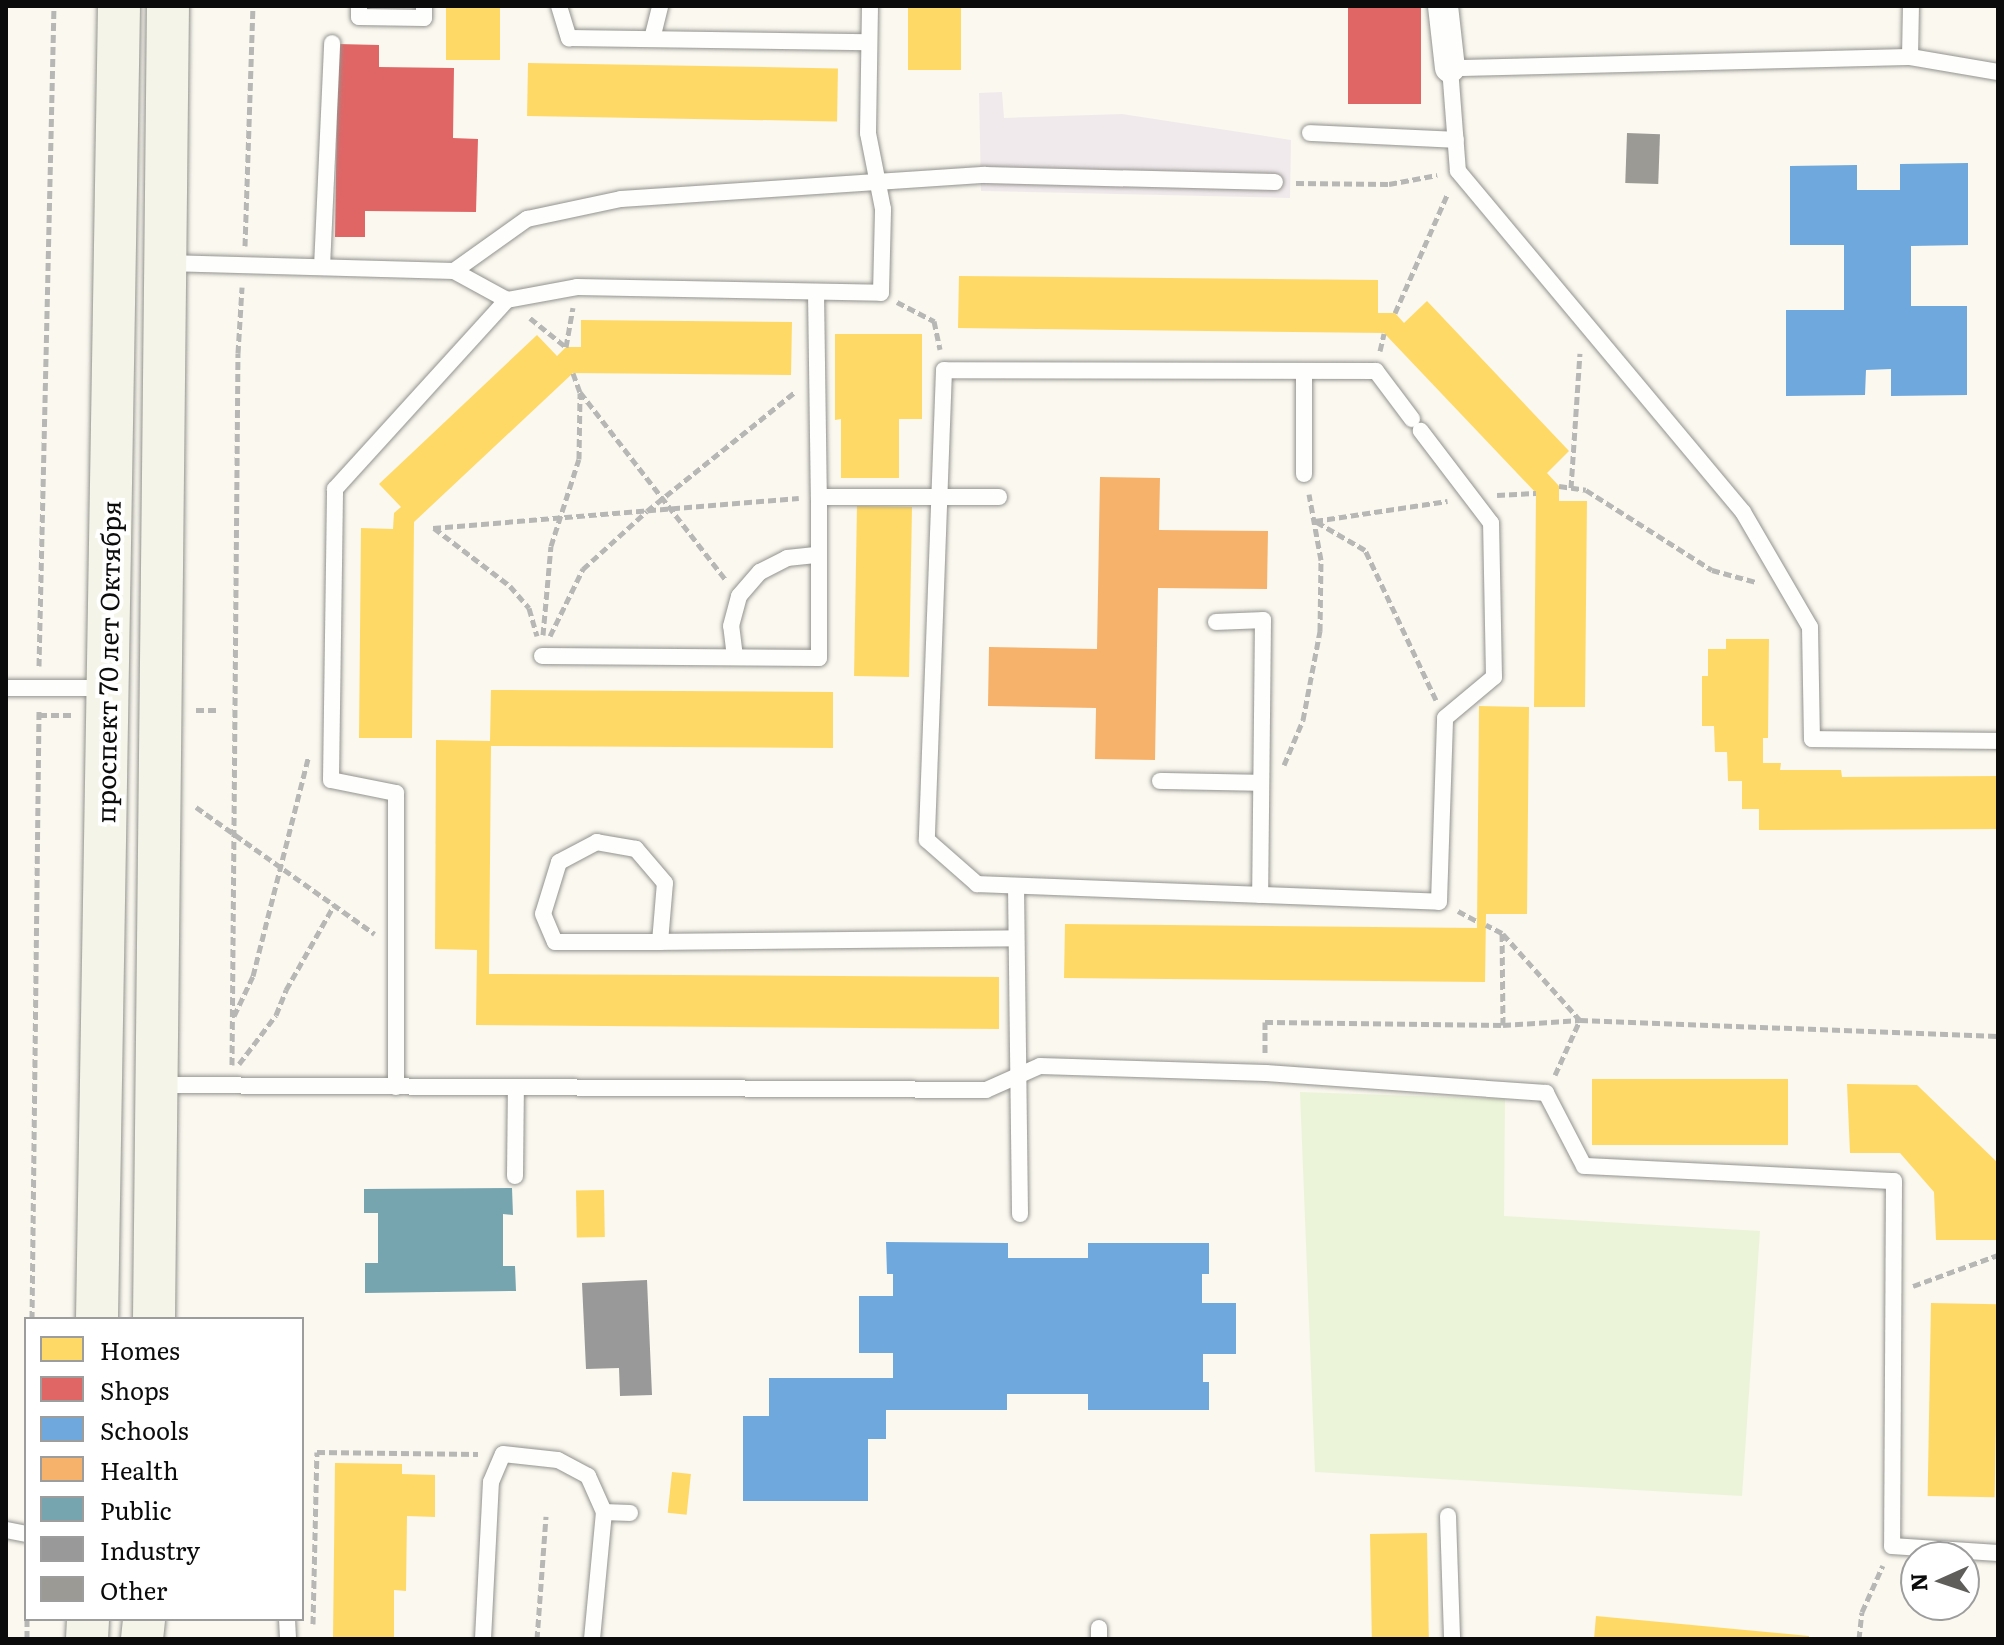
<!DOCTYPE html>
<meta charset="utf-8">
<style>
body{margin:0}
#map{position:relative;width:2004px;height:1645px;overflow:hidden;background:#faf8ef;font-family:Literata,serif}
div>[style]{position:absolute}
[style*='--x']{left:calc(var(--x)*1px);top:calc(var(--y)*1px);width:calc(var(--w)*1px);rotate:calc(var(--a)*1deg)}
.industrial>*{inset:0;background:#f1eaed}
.pitch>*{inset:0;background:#ebf4d8}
.homes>*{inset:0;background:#ffd966;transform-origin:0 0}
.shops>*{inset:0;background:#e06666;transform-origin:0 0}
.schools>*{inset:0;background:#6fa8dc}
.health>*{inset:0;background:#f6b26b}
.public>*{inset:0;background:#76a5af}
.industry>*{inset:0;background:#999}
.building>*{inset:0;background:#9c9a95;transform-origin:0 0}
.path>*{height:5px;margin-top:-2.5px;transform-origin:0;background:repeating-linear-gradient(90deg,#b7b7b5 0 8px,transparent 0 12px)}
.roads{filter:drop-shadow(0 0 2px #93928e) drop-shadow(0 0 2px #93928e)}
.service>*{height:16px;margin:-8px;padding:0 8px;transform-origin:8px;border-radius:8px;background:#fefefd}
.minor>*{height:30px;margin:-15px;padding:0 15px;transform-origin:15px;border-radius:15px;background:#fefefd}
.secondary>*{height:42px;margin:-21px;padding:0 21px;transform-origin:21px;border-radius:21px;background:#f4f4e8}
span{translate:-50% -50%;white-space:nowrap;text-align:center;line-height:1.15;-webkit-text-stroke:8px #fff;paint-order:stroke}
.street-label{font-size:26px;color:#0b0b0b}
.frame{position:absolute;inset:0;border:8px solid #0b0b0b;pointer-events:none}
.legend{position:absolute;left:24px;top:1317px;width:280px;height:304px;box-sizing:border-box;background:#fff;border:2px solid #9d9d9d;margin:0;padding:10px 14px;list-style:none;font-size:24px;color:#0b0b0b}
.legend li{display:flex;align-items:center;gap:16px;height:40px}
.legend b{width:40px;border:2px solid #9d9d9d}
.north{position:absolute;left:1900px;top:1541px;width:80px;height:80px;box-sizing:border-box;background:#fff;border:2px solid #9d9d9d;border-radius:50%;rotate:267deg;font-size:22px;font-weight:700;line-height:32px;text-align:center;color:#0b0b0b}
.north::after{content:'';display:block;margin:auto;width:28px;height:36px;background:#5f5e5b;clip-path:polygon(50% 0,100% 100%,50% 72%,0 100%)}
</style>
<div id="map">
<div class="industrial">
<i style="clip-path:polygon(1002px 92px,1004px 118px,1122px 114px,1291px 140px,1290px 198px,981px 191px,979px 93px)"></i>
</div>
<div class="pitch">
<i style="clip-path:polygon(1300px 1092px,1505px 1099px,1504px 1216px,1760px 1231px,1742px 1496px,1315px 1472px)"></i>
</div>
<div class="homes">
<i style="left:446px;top:6px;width:54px;height:54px"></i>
<i style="left:908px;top:6px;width:53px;height:64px"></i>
<i style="left:528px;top:63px;width:310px;height:53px;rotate:1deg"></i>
<i style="clip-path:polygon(959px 276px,1378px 280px,1378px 313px,1395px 313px,1404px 323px,1427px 301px,1569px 451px,1547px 473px,1559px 486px,1559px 501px,1587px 501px,1585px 707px,1534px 707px,1536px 493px,1384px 333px,958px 328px)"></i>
<i style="clip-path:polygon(581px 320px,792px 322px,791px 375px,573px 373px,414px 522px,412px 738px,359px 738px,361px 528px,393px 529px,394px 513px,401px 507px,379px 484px,537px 335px,557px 356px,566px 347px,581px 347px)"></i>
<i style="clip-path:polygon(835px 334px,922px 334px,922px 419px,899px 419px,899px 478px,841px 478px,841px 419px,835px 420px)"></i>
<i style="left:857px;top:506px;width:55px;height:170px;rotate:1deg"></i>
<i style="clip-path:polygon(1726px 639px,1769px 639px,1768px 738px,1763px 738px,1763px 763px,1781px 763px,1780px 770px,1841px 770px,1842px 777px,1996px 776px,1997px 829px,1759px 830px,1759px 809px,1742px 809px,1742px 781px,1728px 781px,1727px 752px,1715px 752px,1714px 726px,1702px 726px,1702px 676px,1708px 676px,1708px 649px,1726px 649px)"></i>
<i style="clip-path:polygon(491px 690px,833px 692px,833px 748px,491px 746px,489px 974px,999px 977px,999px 1029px,476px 1025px,477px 950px,435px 949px,436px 740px,490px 741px)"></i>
<i style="clip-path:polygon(1479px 706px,1529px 707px,1527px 914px,1486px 914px,1485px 982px,1064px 978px,1065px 924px,1477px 928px)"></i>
<i style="left:1592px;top:1079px;width:196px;height:66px"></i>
<i style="clip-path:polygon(1847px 1084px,1917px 1085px,1998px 1163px,1998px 1240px,1936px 1240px,1934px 1192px,1900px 1153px,1850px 1153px)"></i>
<i style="left:604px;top:1190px;width:47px;height:28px;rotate:89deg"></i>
<i style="left:1931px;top:1303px;width:67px;height:193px;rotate:1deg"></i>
<i style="clip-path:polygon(335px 1463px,402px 1464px,402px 1474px,435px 1475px,435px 1517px,407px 1516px,406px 1591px,394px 1590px,394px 1639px,333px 1639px)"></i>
<i style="left:672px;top:1472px;width:19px;height:41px;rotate:6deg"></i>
<i style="left:1427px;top:1533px;width:106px;height:57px;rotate:89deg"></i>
<i style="clip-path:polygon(1596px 1616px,1809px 1636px,1809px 1639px,1594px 1639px)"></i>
</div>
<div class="shops">
<i style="left:1348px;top:6px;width:73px;height:98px"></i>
<i style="clip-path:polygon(338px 44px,379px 45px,379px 67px,454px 68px,453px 138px,478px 139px,476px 212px,365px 211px,365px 237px,335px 237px)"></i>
</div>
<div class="schools">
<i style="clip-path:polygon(1968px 163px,1968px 245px,1911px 246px,1911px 306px,1967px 306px,1967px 395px,1891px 396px,1891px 369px,1866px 370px,1865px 395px,1786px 396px,1786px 310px,1844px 310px,1844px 245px,1790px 245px,1790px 166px,1857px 165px,1857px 190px,1900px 190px,1900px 164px)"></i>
<i style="clip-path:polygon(886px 1242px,1008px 1243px,1008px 1258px,1088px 1258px,1088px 1243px,1209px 1243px,1209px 1274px,1202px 1274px,1202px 1303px,1236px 1303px,1236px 1354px,1203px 1354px,1203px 1382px,1209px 1382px,1209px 1410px,1088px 1410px,1088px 1394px,1007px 1394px,1007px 1410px,886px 1410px,886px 1439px,868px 1439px,868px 1501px,743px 1501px,743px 1416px,769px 1416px,769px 1378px,893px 1378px,893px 1353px,859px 1353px,859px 1296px,893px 1296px,893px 1274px,887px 1274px)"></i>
</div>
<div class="health">
<i style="clip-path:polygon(1100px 477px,1160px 478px,1159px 530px,1268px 531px,1267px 589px,1158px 588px,1155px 760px,1095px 759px,1096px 708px,988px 706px,989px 647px,1097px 649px)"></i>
</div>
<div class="public">
<i style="clip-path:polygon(512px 1188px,513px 1215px,503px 1214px,503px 1266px,515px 1266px,516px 1291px,365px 1293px,365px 1263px,378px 1263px,378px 1213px,364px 1213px,364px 1189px)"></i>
</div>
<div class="industry">
<i style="clip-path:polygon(647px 1280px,652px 1395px,620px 1396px,619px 1368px,586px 1369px,582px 1283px)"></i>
</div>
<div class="building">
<i style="left:1627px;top:133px;width:33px;height:50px;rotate:2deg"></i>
</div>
<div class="path">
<i style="--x:1296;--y:183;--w:93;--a:0.6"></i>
<i style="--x:1389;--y:184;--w:49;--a:-10.6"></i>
<i style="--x:245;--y:246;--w:240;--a:-88.1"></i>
<i style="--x:897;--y:302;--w:42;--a:27.2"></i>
<i style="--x:934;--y:321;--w:29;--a:78"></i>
<i style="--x:1395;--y:313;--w:131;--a:-66.2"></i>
<i style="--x:530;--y:318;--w:46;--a:38.9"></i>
<i style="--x:566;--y:347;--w:40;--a:-80"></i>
<i style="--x:1380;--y:351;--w:18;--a:-77"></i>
<i style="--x:573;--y:373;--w:20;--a:70"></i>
<i style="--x:580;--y:392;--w:238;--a:52.2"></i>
<i style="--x:1559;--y:486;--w:27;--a:8"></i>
<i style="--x:1586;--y:490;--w:149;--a:32.4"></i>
<i style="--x:1712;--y:570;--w:46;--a:15.3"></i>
<i style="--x:1571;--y:488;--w:135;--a:-86.2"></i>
<i style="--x:1497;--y:495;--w:39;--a:-3"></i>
<i style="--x:433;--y:528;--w:367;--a:-4.7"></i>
<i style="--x:434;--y:528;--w:96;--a:37.3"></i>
<i style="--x:510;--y:586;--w:29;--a:49"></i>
<i style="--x:529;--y:608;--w:29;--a:74"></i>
<i style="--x:543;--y:635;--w:89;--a:-84.9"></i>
<i style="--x:551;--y:546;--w:91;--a:-72.2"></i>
<i style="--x:579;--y:459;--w:66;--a:-89.1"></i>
<i style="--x:550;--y:636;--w:75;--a:-63.8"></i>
<i style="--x:583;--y:569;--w:86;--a:-42.2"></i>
<i style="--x:647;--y:511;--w:189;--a:-38.8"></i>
<i style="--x:39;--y:666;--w:660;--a:-88.7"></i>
<i style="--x:1436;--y:700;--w:166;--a:-115.3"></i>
<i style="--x:1365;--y:550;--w:58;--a:-149.9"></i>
<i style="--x:1315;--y:521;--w:134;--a:-8.6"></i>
<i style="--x:196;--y:710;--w:20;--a:0"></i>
<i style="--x:39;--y:715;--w:35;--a:0"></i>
<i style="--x:1284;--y:765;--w:49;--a:-67.1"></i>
<i style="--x:1303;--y:720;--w:91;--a:-79.2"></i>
<i style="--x:1320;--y:631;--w:71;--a:-89.2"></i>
<i style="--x:1321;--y:560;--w:67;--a:-100.3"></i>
<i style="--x:196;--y:807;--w:219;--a:35.4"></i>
<i style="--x:1458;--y:911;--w:21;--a:28"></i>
<i style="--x:1503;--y:934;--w:115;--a:48.2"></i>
<i style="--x:234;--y:1016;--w:44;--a:-64.6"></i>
<i style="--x:253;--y:976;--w:225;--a:-75.8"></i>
<i style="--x:1503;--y:1025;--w:77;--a:-3.7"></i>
<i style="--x:1265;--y:1053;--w:31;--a:-90"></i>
<i style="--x:1265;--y:1022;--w:238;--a:0.7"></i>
<i style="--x:1503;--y:1025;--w:92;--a:-90.6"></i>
<i style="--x:1502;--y:933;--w:18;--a:-153"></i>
<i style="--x:239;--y:1064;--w:61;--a:-52.9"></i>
<i style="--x:276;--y:1015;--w:27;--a:-68"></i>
<i style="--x:286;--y:990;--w:98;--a:-60.5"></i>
<i style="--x:232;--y:1065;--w:712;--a:-89.52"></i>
<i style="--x:238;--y:353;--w:66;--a:-86.5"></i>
<i style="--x:1555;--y:1075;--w:60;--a:-65.6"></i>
<i style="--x:1580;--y:1020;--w:418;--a:2.2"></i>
<i style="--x:1913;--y:1286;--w:90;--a:-20"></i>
<i style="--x:32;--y:1319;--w:611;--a:-89.34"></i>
<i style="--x:313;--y:1624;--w:172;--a:-88.7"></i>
<i style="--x:317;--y:1452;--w:161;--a:0.7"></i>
<i style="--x:27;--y:1639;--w:20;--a:-90"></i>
<i style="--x:537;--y:1639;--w:123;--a:-85.8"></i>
<i style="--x:1859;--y:1639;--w:27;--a:-84"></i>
<i style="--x:1862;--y:1612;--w:51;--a:-65.9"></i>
</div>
<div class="roads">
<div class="service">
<i style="--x:359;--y:6;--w:11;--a:90"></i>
<i style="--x:359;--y:17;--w:65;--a:0.9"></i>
<i style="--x:424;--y:18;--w:12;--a:-90"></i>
<i style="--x:559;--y:6;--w:34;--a:73"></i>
<i style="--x:569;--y:38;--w:300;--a:0.8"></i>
<i style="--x:652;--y:39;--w:34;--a:-76"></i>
<i style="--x:1910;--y:57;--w:51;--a:-88.9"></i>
<i style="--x:1998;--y:72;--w:89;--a:-170.3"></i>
<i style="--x:1910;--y:57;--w:460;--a:178.6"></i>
<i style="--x:1450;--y:68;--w:103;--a:85.6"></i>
<i style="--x:1458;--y:171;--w:444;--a:50.1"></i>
<i style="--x:1743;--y:512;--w:133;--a:59.8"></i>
<i style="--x:1810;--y:627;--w:112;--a:89"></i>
<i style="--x:1812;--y:739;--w:186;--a:0.6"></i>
<i style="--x:1310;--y:133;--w:146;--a:2.7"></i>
<i style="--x:166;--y:263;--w:288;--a:1.6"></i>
<i style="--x:454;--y:271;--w:60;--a:28.7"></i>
<i style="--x:322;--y:267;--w:224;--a:-87.4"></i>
<i style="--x:454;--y:271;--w:90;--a:-35.5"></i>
<i style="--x:527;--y:219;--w:96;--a:-12"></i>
<i style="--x:621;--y:199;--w:365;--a:-3.8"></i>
<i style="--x:985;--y:175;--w:290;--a:1.4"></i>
<i style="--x:816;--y:292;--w:205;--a:89.2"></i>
<i style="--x:819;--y:497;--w:180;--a:0"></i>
<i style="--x:1412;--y:419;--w:60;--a:-126.9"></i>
<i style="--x:1376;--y:371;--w:432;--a:-179.9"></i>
<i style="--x:944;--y:370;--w:470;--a:92.1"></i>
<i style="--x:927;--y:840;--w:67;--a:41.3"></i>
<i style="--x:977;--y:884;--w:462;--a:2.2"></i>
<i style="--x:1439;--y:902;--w:184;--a:-88.1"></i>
<i style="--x:1445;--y:718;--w:64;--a:-39.9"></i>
<i style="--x:1494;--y:677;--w:154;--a:-91.1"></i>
<i style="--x:1491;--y:523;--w:116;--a:-127.3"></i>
<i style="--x:1304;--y:474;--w:103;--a:-90"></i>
<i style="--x:1216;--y:622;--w:47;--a:-2.4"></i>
<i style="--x:1263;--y:620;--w:275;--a:90.6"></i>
<i style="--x:542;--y:656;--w:277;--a:0.4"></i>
<i style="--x:819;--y:658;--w:161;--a:-90"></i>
<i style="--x:735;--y:657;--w:31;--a:-97"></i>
<i style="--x:731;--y:626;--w:31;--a:-75"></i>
<i style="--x:739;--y:596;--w:32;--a:-49"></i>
<i style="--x:760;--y:572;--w:30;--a:-27"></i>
<i style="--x:787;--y:558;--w:31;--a:-6"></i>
<i style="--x:6;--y:688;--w:100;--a:0"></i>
<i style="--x:1160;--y:781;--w:101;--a:1.1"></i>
<i style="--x:1016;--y:886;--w:328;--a:89.3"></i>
<i style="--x:660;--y:942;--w:59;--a:-85.2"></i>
<i style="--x:665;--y:883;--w:45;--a:-130.5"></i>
<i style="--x:636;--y:849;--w:40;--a:-170"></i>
<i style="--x:597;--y:842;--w:43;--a:152.2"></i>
<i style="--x:559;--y:862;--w:54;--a:107.1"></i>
<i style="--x:543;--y:914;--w:30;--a:67"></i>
<i style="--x:555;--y:942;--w:105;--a:0"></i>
<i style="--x:660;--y:942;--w:355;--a:-0.6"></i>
<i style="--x:155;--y:1085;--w:831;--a:0.34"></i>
<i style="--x:986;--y:1090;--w:59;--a:-24"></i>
<i style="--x:1040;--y:1066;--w:226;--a:1.8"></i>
<i style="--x:1266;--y:1073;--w:281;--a:4.1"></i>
<i style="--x:1546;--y:1093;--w:82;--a:62.5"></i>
<i style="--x:1584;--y:1166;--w:310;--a:2.8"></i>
<i style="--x:1894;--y:1181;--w:365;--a:90.3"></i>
<i style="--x:1892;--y:1546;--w:106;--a:3.8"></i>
<i style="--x:396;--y:1087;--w:294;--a:-90"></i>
<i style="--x:396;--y:793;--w:66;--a:-168.7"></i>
<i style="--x:331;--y:780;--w:291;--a:-89.2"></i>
<i style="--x:335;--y:489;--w:256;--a:-47.7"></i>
<i style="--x:507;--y:300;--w:71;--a:-10.5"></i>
<i style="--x:577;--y:287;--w:304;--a:1.1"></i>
<i style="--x:881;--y:293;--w:84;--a:-88.6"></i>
<i style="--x:883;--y:209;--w:77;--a:-101.2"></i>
<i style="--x:868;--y:133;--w:127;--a:-89.1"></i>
<i style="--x:515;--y:1176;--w:89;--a:-89.4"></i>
<i style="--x:604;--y:1512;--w:26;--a:2"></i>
<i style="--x:1448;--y:1516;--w:123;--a:88.1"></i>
<i style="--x:6;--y:1530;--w:20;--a:11"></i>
<i style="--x:287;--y:1619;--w:20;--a:87"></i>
<i style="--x:483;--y:1639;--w:157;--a:-87.1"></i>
<i style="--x:491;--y:1482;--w:30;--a:-67"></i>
<i style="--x:503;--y:1454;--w:55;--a:6.2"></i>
<i style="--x:558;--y:1460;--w:34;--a:28"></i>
<i style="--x:588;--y:1476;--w:39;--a:66"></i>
<i style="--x:604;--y:1512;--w:128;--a:95.4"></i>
<i style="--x:1099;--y:1639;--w:11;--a:-90"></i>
</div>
<div class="minor">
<i style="--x:1443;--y:6;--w:62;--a:83.6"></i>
</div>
<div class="secondary">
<i style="--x:97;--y:1319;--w:1313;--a:-89.04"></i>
<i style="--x:154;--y:1319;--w:1313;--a:-89.39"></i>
<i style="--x:87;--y:1639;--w:20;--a:-87"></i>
<i style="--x:142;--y:1639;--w:20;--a:-84"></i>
</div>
</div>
<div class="street-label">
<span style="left:107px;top:662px;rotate:-89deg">проспект 70 лет Октября</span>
</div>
<div class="frame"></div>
<ul class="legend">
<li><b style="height:22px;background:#ffd966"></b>Homes</li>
<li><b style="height:22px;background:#e06666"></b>Shops</li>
<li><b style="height:22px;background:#6fa8dc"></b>Schools</li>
<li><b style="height:22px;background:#f6b26b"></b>Health</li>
<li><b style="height:22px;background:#76a5af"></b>Public</li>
<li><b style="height:22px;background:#999"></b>Industry</li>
<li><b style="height:22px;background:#9c9a95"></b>Other</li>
</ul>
<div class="north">N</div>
</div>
